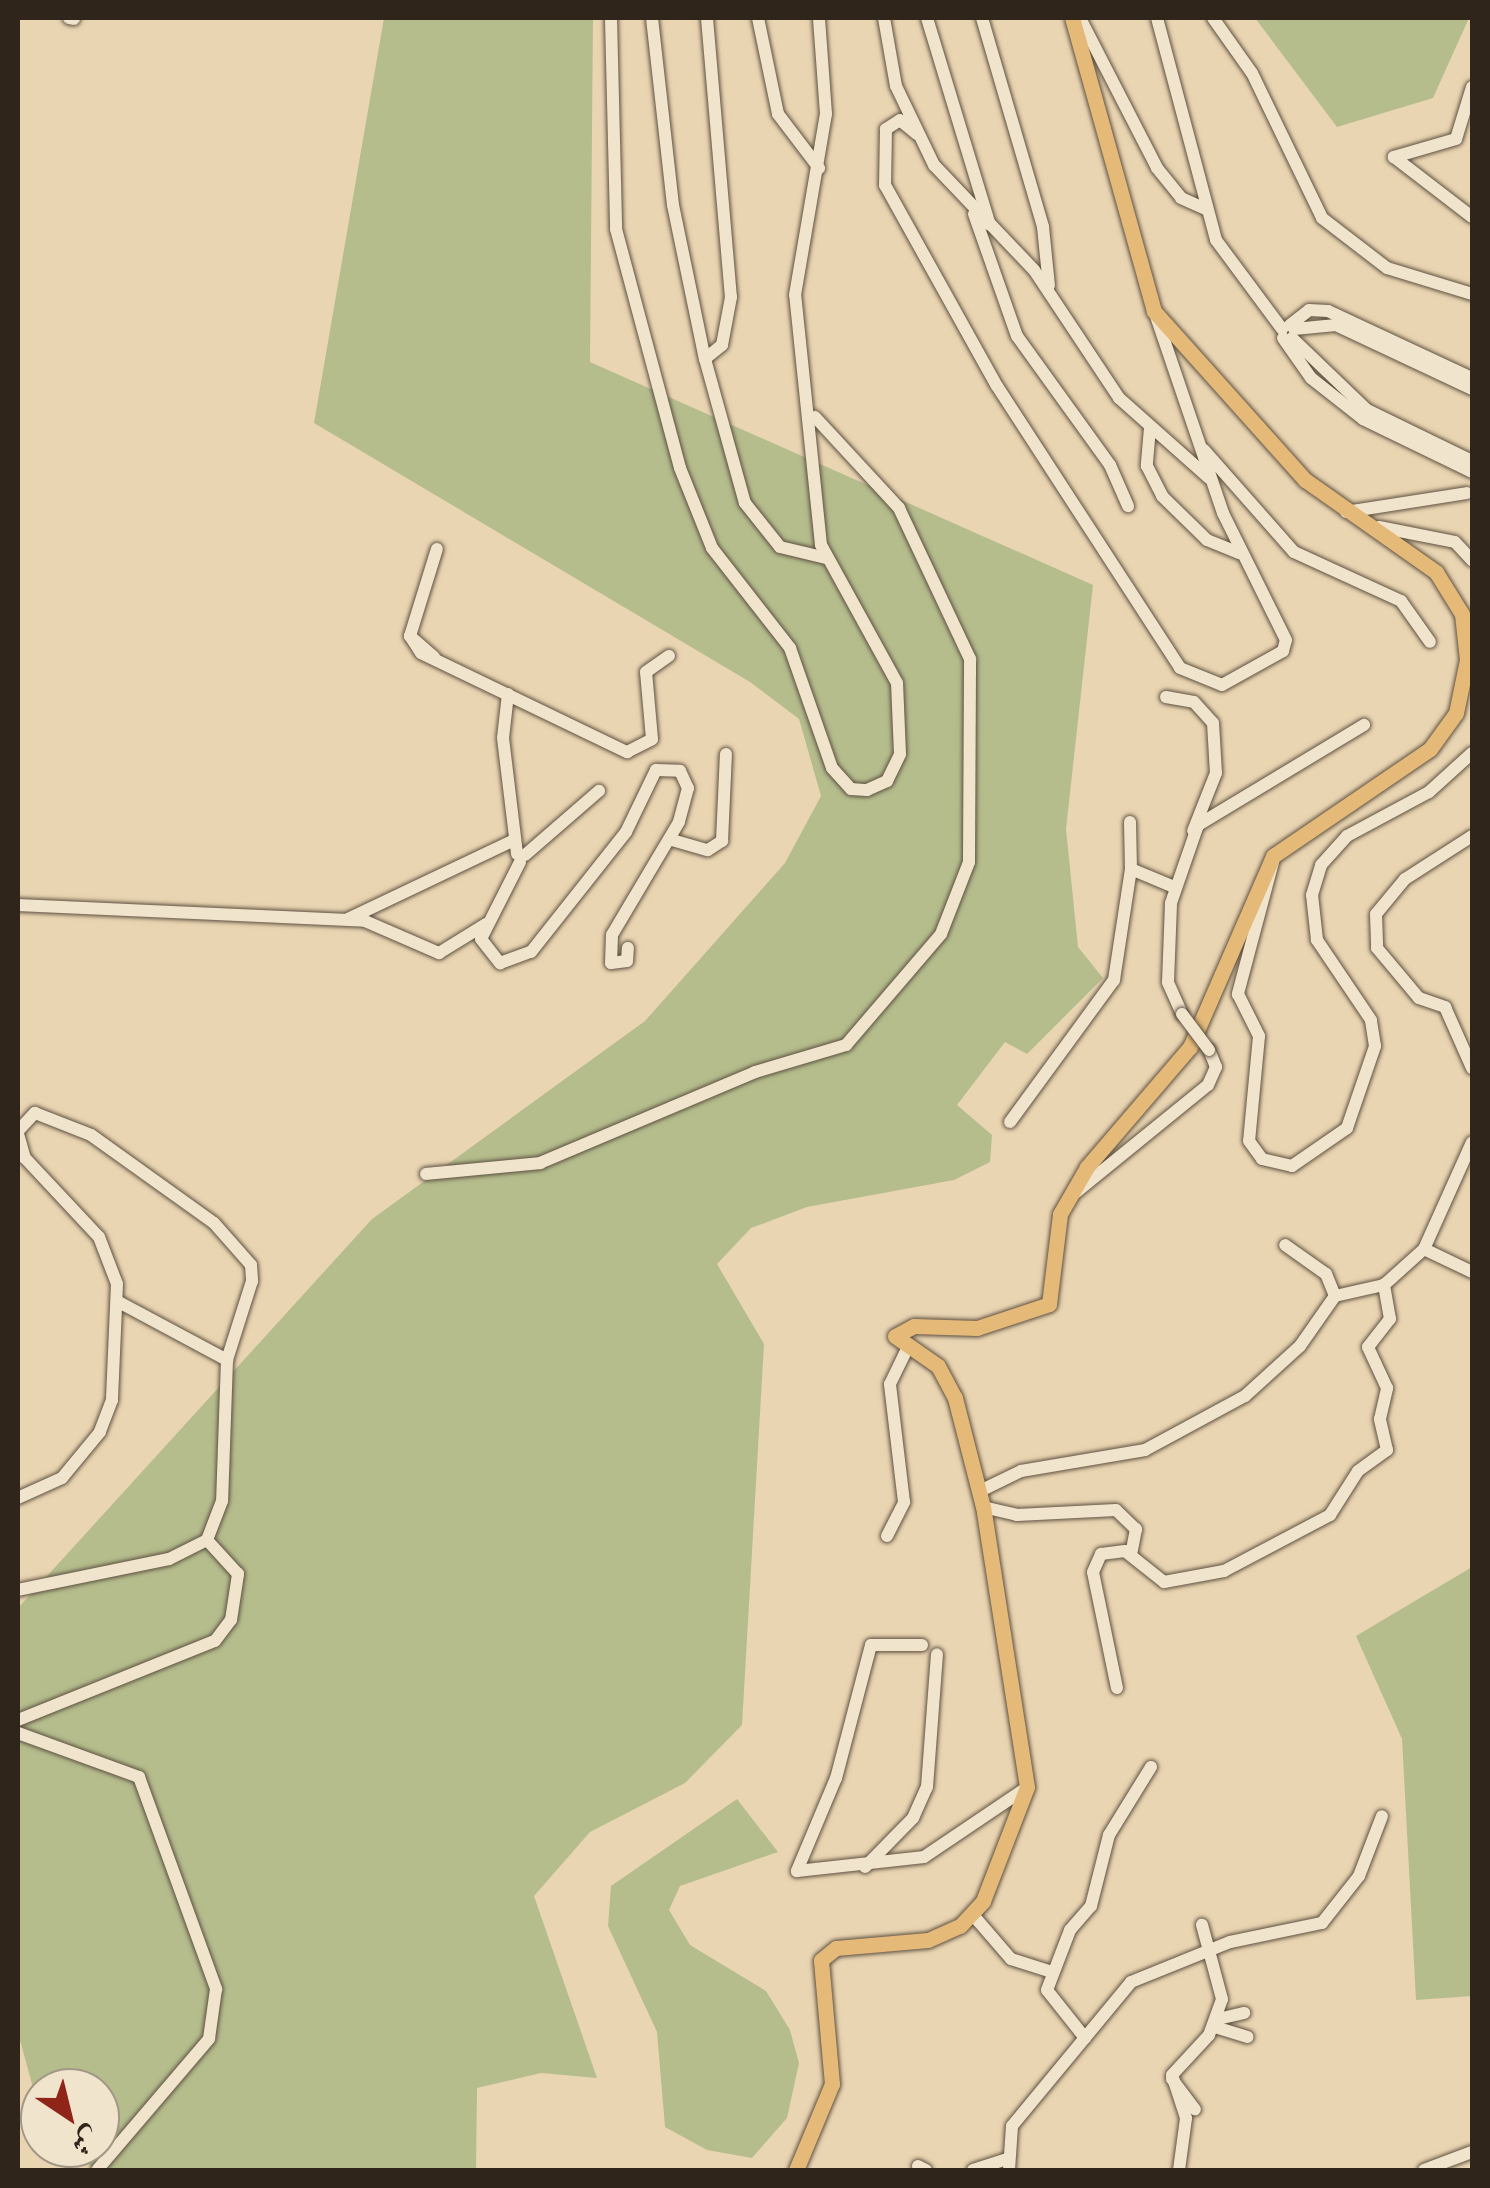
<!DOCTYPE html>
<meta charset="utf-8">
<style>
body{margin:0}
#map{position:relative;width:1490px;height:2188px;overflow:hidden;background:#ead5b2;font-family:Alegreya,Amiri,serif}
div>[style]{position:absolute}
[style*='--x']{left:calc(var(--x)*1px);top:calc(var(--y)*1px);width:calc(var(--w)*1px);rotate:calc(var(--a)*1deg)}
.green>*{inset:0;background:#b5bd8d}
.roads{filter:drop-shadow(0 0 2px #5e5141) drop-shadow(0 0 2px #5e5141)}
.minor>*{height:12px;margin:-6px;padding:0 6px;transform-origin:6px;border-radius:6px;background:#f1e4cd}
.major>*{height:15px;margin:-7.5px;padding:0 7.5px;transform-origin:7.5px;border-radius:7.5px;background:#e5ba79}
.bridges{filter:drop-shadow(0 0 2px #5e5141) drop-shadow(0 0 2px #5e5141)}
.minor-bridge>*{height:12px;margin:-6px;padding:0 6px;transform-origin:6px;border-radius:6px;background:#f1e4cd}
span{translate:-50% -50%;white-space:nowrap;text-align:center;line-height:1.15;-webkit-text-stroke:9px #f1e4cd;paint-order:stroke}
.frame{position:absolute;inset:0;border:20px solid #2f251b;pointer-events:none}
.north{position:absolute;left:20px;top:2068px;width:100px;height:100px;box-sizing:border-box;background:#f1e4cd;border:2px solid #a39886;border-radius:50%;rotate:145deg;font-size:28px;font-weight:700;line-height:40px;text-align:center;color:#2f251b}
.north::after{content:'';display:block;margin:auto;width:35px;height:45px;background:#8f2418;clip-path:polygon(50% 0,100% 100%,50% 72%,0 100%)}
</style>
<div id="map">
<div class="green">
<i style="clip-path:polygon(384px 18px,593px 18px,590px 362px,1093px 585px,1066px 829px,1078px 947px,1103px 978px,1027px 1054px,1005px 1042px,957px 1105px,992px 1135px,990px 1162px,954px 1180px,807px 1207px,751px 1228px,717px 1264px,764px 1344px,742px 1725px,685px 1783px,590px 1832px,534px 1896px,597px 2078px,541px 2073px,477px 2088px,476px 2170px,94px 2170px,73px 2148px,100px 2148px,100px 2088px,40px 2088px,40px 2113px,18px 2033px,18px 1608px,372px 1219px,645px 1021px,785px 863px,821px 796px,799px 719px,750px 682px,314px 423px)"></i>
<i style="clip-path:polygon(1255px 18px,1469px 18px,1433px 98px,1337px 127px)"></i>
<i style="clip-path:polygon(1472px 1567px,1472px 1996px,1416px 2000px,1402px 1739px,1356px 1636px)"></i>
<i style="clip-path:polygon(737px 1799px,778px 1852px,680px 1886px,669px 1910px,690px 1945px,766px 1991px,790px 2030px,799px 2063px,787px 2118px,752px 2158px,707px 2150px,665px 2127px,657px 2032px,608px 1926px,611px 1886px)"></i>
</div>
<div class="roads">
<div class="minor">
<i style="--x:69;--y:18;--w:5;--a:11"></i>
<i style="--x:611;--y:18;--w:211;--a:88.6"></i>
<i style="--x:616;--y:229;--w:247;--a:75"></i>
<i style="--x:680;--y:468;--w:86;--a:68.2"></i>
<i style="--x:712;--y:548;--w:127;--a:52"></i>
<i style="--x:790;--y:648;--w:127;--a:70.7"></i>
<i style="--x:832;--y:768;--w:28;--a:48"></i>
<i style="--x:851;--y:789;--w:16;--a:4"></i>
<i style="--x:867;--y:790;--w:22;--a:-24"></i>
<i style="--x:887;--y:781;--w:30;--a:-64"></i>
<i style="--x:900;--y:754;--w:71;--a:-92.4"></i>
<i style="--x:897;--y:683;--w:158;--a:-118.8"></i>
<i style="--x:821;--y:545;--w:251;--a:-95.9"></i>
<i style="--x:795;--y:295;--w:184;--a:-80.3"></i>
<i style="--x:826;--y:114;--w:96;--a:-94.2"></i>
<i style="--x:652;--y:18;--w:188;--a:83.6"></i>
<i style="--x:673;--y:205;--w:157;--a:78.3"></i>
<i style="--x:707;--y:18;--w:280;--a:85.1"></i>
<i style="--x:731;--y:297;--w:49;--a:100.6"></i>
<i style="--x:722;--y:345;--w:22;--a:141"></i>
<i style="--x:705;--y:359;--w:149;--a:74.5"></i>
<i style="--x:745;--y:503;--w:56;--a:51.5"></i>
<i style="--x:780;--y:547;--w:47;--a:13.4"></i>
<i style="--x:758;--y:18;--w:98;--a:78.2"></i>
<i style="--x:778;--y:114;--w:68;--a:52.8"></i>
<i style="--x:884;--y:18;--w:69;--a:80"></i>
<i style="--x:896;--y:86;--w:88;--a:64.3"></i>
<i style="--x:934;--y:165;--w:145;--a:46.4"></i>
<i style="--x:1034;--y:270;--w:154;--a:56.4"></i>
<i style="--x:1119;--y:398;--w:120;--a:41.6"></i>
<i style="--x:927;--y:18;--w:216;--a:73.1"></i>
<i style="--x:982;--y:18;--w:218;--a:73.7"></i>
<i style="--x:1043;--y:227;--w:59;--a:84.2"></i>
<i style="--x:1080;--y:18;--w:169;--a:62.8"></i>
<i style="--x:1157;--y:168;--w:38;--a:51"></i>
<i style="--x:1181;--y:198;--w:27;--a:24"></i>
<i style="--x:1157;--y:18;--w:230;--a:75.1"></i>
<i style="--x:1216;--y:240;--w:111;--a:53.4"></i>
<i style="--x:1213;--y:18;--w:67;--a:54.7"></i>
<i style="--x:1252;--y:73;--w:161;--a:64.2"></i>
<i style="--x:1322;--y:218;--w:82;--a:37.6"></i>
<i style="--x:1387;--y:268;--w:89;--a:17"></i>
<i style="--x:1472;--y:87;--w:54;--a:107.1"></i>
<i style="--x:1456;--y:139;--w:65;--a:163.8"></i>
<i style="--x:1394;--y:157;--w:98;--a:37.6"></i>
<i style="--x:917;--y:134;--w:22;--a:-141"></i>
<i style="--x:900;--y:120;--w:17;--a:147"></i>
<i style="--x:886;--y:129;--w:56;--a:91"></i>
<i style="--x:885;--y:185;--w:230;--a:60.9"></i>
<i style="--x:997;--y:386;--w:336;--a:57"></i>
<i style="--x:1180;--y:668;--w:45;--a:22"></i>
<i style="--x:1222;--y:685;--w:70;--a:-29.1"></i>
<i style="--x:1283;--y:651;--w:11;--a:-75"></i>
<i style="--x:1286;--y:640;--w:142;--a:-116.4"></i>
<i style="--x:1223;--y:513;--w:211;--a:-108.8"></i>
<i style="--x:974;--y:214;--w:129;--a:70.6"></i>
<i style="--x:1017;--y:336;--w:159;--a:54.2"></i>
<i style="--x:1110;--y:465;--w:45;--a:66.3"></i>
<i style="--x:1290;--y:325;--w:24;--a:-38"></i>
<i style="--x:1309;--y:310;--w:19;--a:3"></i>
<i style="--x:1328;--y:311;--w:159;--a:25"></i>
<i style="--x:1294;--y:329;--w:42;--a:-5.4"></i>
<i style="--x:1336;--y:325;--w:150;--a:25.2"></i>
<i style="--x:1283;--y:338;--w:49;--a:55"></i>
<i style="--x:1311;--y:378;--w:66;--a:38.3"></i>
<i style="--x:1363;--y:419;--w:121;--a:25.9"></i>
<i style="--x:1292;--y:338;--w:104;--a:43.8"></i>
<i style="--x:1367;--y:410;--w:117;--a:25.9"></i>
<i style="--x:1150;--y:428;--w:38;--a:95"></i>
<i style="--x:1147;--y:466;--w:34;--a:63"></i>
<i style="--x:1162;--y:496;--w:63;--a:44.4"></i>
<i style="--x:1207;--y:540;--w:35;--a:22"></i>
<i style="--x:1204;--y:450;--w:136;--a:48.6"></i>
<i style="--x:1294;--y:552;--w:118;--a:24.6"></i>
<i style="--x:1401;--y:601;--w:50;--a:54.7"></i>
<i style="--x:1346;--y:512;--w:122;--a:-8.9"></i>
<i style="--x:1379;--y:527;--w:77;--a:11.2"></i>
<i style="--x:1455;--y:542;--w:25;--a:47"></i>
<i style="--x:410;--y:636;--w:91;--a:-72.8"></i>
<i style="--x:434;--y:657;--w:32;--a:-139"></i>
<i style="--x:410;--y:636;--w:20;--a:57"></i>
<i style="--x:421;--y:653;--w:229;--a:25.7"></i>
<i style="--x:627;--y:752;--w:28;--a:-27"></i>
<i style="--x:652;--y:739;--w:67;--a:-95.1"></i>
<i style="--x:646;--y:672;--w:28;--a:-35"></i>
<i style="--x:508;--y:694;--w:44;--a:96.5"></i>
<i style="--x:503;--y:738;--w:117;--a:83.1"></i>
<i style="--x:1166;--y:697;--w:28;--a:10"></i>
<i style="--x:1194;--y:702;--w:28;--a:48"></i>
<i style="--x:1213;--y:723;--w:50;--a:86.6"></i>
<i style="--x:1216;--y:773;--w:62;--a:111.6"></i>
<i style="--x:1130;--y:822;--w:47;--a:88.8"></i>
<i style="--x:1131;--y:869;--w:47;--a:22.7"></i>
<i style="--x:1472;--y:836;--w:80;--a:147.3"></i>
<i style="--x:1405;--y:879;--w:45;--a:129.6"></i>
<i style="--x:1376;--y:914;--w:34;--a:88"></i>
<i style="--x:1377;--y:948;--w:65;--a:50"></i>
<i style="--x:1419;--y:998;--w:28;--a:19"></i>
<i style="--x:1445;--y:1007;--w:67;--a:66.1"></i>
<i style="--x:672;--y:840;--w:37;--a:16"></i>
<i style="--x:708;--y:850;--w:17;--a:-33"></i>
<i style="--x:722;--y:841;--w:87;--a:-87.4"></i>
<i style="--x:525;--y:855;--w:98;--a:-40.9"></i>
<i style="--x:520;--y:862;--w:86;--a:116.9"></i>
<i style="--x:481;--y:939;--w:31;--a:52"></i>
<i style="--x:500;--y:963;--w:33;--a:-20"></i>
<i style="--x:531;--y:952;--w:153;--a:-51.6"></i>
<i style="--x:626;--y:832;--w:69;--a:-64.2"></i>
<i style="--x:656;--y:770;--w:24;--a:2"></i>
<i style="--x:680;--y:771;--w:19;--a:65"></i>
<i style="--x:688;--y:788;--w:35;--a:105"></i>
<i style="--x:679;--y:822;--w:131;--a:120.7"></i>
<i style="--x:612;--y:935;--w:28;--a:92"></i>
<i style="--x:611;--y:963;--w:16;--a:-7"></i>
<i style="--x:627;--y:961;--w:13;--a:-86"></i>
<i style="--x:1273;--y:862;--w:137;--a:104.9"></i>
<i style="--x:1238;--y:994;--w:47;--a:63.4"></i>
<i style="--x:1259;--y:1036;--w:105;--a:95.4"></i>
<i style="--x:1249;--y:1141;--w:22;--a:54"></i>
<i style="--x:1262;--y:1159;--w:31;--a:13"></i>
<i style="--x:1292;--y:1166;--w:67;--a:-34.6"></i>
<i style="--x:1347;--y:1128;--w:87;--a:-71.1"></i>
<i style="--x:1375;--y:1046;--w:26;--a:-99"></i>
<i style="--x:1371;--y:1020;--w:97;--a:-124"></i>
<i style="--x:1317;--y:940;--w:45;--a:-96.3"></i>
<i style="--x:1312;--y:895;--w:31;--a:-73"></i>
<i style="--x:1321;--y:865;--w:39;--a:-48"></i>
<i style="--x:1347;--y:836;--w:93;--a:-28.2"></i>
<i style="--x:1429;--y:792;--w:58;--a:-42.2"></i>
<i style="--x:18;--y:905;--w:347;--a:2.6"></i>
<i style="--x:365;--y:921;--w:81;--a:23.4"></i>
<i style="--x:439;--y:953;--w:55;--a:-31.7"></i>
<i style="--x:348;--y:919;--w:182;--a:-25.4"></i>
<i style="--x:1182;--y:1014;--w:35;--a:-114"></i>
<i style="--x:1168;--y:982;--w:79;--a:-87.8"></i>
<i style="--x:1171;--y:903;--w:83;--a:-70.9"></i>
<i style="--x:1198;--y:825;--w:194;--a:-31.1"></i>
<i style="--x:1010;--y:1122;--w:176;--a:-53.8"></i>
<i style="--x:1114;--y:980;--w:112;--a:-81.3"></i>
<i style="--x:18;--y:1131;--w:25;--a:-47"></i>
<i style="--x:35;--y:1113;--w:60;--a:21.4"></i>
<i style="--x:91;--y:1135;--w:151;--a:35.6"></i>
<i style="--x:214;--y:1223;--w:56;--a:48.6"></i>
<i style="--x:251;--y:1265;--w:16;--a:86"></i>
<i style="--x:252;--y:1281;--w:83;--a:107.6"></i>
<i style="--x:227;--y:1360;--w:141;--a:92"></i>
<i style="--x:222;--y:1501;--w:42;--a:111"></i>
<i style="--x:207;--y:1540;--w:42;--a:153.4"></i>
<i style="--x:169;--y:1559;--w:154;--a:168.4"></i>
<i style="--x:18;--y:1134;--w:25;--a:74"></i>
<i style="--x:25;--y:1158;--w:108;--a:46.9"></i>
<i style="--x:99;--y:1237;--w:50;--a:69"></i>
<i style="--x:117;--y:1284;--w:116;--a:92.5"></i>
<i style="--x:112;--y:1400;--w:34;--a:111"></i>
<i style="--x:100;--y:1432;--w:60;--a:129.6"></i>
<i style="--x:62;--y:1478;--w:48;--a:155.6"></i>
<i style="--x:426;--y:1174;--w:115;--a:-5.5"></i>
<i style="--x:540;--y:1163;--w:233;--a:-22.9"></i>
<i style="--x:755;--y:1072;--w:95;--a:-16.5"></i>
<i style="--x:846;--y:1045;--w:146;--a:-49.4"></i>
<i style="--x:941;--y:934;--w:77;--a:-68.7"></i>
<i style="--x:969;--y:862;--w:203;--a:-89.7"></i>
<i style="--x:970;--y:659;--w:167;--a:-115.2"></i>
<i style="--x:899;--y:508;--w:124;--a:-132.7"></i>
<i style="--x:1075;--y:1193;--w:171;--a:-39.1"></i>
<i style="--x:1208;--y:1085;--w:20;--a:-66"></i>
<i style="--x:1216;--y:1067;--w:18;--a:-112"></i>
<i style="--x:1424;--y:1249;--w:117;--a:-65.8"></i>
<i style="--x:1335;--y:1296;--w:50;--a:-12.7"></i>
<i style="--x:1384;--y:1285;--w:54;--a:-42"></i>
<i style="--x:1424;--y:1249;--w:53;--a:25.6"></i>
<i style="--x:117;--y:1301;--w:125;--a:28.2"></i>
<i style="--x:980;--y:1491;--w:46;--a:-26"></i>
<i style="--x:1021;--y:1471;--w:126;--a:-9.6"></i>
<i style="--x:1145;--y:1450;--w:114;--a:-28.4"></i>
<i style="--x:1245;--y:1396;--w:74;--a:-42.3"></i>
<i style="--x:1300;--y:1346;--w:61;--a:-55"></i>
<i style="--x:1335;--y:1296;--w:24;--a:-112"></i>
<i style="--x:1326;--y:1274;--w:50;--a:-144.7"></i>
<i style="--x:983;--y:1507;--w:35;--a:13"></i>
<i style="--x:1017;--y:1515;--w:99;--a:-2.9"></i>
<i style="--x:1116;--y:1510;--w:28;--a:44"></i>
<i style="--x:1136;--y:1529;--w:26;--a:101"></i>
<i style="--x:887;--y:1536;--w:38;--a:-63"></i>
<i style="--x:904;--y:1502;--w:119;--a:-96.8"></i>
<i style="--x:890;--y:1384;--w:41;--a:-64.1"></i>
<i style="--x:922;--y:1645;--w:51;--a:180"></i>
<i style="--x:871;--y:1645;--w:138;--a:104.7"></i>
<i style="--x:836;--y:1778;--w:101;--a:112.8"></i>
<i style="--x:797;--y:1871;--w:128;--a:-6.3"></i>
<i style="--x:924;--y:1857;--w:122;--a:-34"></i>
<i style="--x:1117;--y:1688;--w:118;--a:-101.7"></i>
<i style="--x:1093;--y:1572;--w:20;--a:-66"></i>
<i style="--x:1101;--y:1554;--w:24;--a:-7"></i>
<i style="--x:1125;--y:1551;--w:50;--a:38.5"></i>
<i style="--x:1164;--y:1582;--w:61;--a:-10.4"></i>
<i style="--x:1224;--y:1571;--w:120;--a:-27.8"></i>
<i style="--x:1330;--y:1515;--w:52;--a:-57.5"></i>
<i style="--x:1358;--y:1471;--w:36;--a:-36"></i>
<i style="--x:1387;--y:1450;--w:32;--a:-103"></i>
<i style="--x:1380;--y:1419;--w:32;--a:-77"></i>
<i style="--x:1387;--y:1388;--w:45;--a:-114.9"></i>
<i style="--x:1368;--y:1347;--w:36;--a:-52"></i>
<i style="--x:1390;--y:1319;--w:35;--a:-100"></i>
<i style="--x:18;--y:1720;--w:212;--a:-21.9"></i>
<i style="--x:215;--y:1641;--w:26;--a:-53"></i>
<i style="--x:231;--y:1620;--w:47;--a:-81.3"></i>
<i style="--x:238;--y:1574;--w:46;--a:-132.4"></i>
<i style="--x:18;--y:1733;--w:129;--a:20"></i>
<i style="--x:139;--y:1777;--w:226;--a:70"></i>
<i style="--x:216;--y:1989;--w:50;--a:98"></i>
<i style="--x:209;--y:2039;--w:172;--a:130.5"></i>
<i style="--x:865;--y:1867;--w:69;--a:-45.6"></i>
<i style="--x:913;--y:1818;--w:34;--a:-66"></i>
<i style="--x:927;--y:1787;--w:133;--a:-85.7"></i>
<i style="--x:973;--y:1915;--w:58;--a:49.2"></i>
<i style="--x:1011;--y:1959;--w:43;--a:17.6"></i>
<i style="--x:1218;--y:2019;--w:27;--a:-13"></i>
<i style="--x:1215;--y:2027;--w:34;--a:17"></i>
<i style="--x:1085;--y:2038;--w:61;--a:-128.4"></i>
<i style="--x:1047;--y:1990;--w:64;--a:-69"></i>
<i style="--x:1070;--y:1930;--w:32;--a:-49"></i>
<i style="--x:1091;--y:1906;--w:73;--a:-75.8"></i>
<i style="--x:1109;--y:1835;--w:80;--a:-58.3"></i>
<i style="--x:1172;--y:2079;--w:38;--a:53"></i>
<i style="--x:918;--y:2166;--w:9;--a:27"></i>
<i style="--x:973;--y:2170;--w:36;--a:-18"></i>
<i style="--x:1009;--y:2170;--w:44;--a:-86.1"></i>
<i style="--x:1012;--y:2126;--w:187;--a:-50.4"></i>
<i style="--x:1131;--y:1982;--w:107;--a:-22"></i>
<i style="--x:1230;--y:1942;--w:94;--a:-11.7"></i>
<i style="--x:1322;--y:1923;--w:60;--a:-51.8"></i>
<i style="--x:1359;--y:1876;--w:64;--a:-69"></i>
<i style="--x:1179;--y:2170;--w:52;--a:-82.3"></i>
<i style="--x:1186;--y:2118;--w:45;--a:-108"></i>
<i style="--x:1172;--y:2075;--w:54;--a:-47.2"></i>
<i style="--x:1209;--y:2035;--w:38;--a:-70"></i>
<i style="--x:1222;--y:1999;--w:77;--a:-105.1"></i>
<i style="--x:1424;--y:2170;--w:51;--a:-20.6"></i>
</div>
<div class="major">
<i style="--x:796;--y:2170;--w:93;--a:-67.3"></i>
<i style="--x:832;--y:2084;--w:124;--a:-95.1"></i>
<i style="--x:821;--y:1960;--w:19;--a:-39"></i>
<i style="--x:836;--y:1948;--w:92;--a:-5"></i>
<i style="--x:928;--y:1940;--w:35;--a:-24"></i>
<i style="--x:960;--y:1926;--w:34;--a:-47"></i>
<i style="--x:983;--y:1901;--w:122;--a:-68.9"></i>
<i style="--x:1027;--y:1787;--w:283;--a:-98.9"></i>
<i style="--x:983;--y:1507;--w:113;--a:-104.4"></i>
<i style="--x:955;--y:1398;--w:36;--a:-118"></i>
<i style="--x:938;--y:1366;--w:52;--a:-145.1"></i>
<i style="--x:895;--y:1336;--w:21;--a:-28"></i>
<i style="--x:914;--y:1326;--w:63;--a:1.8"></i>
<i style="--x:977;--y:1328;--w:76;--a:-18.4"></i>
<i style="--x:1049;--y:1304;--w:91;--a:-83"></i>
<i style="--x:1060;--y:1214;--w:54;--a:-60.1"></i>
<i style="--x:1087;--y:1167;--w:158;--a:-49.4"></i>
<i style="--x:1190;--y:1047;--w:208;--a:-66.5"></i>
<i style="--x:1273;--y:856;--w:190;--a:-34.3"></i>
<i style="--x:1430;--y:749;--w:44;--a:-54.2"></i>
<i style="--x:1456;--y:713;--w:54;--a:-78.3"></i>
<i style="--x:1467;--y:660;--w:46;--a:-96.2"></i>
<i style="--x:1462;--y:614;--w:49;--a:-121.8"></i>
<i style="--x:1436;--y:572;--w:160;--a:-144.9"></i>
<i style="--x:1305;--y:480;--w:227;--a:-131.8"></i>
<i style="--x:1154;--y:311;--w:304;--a:-105.6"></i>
</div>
</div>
<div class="bridges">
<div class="minor-bridge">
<i style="--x:1182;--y:1014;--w:45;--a:53.1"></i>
</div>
</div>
<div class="frame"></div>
<div class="north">ش</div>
</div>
